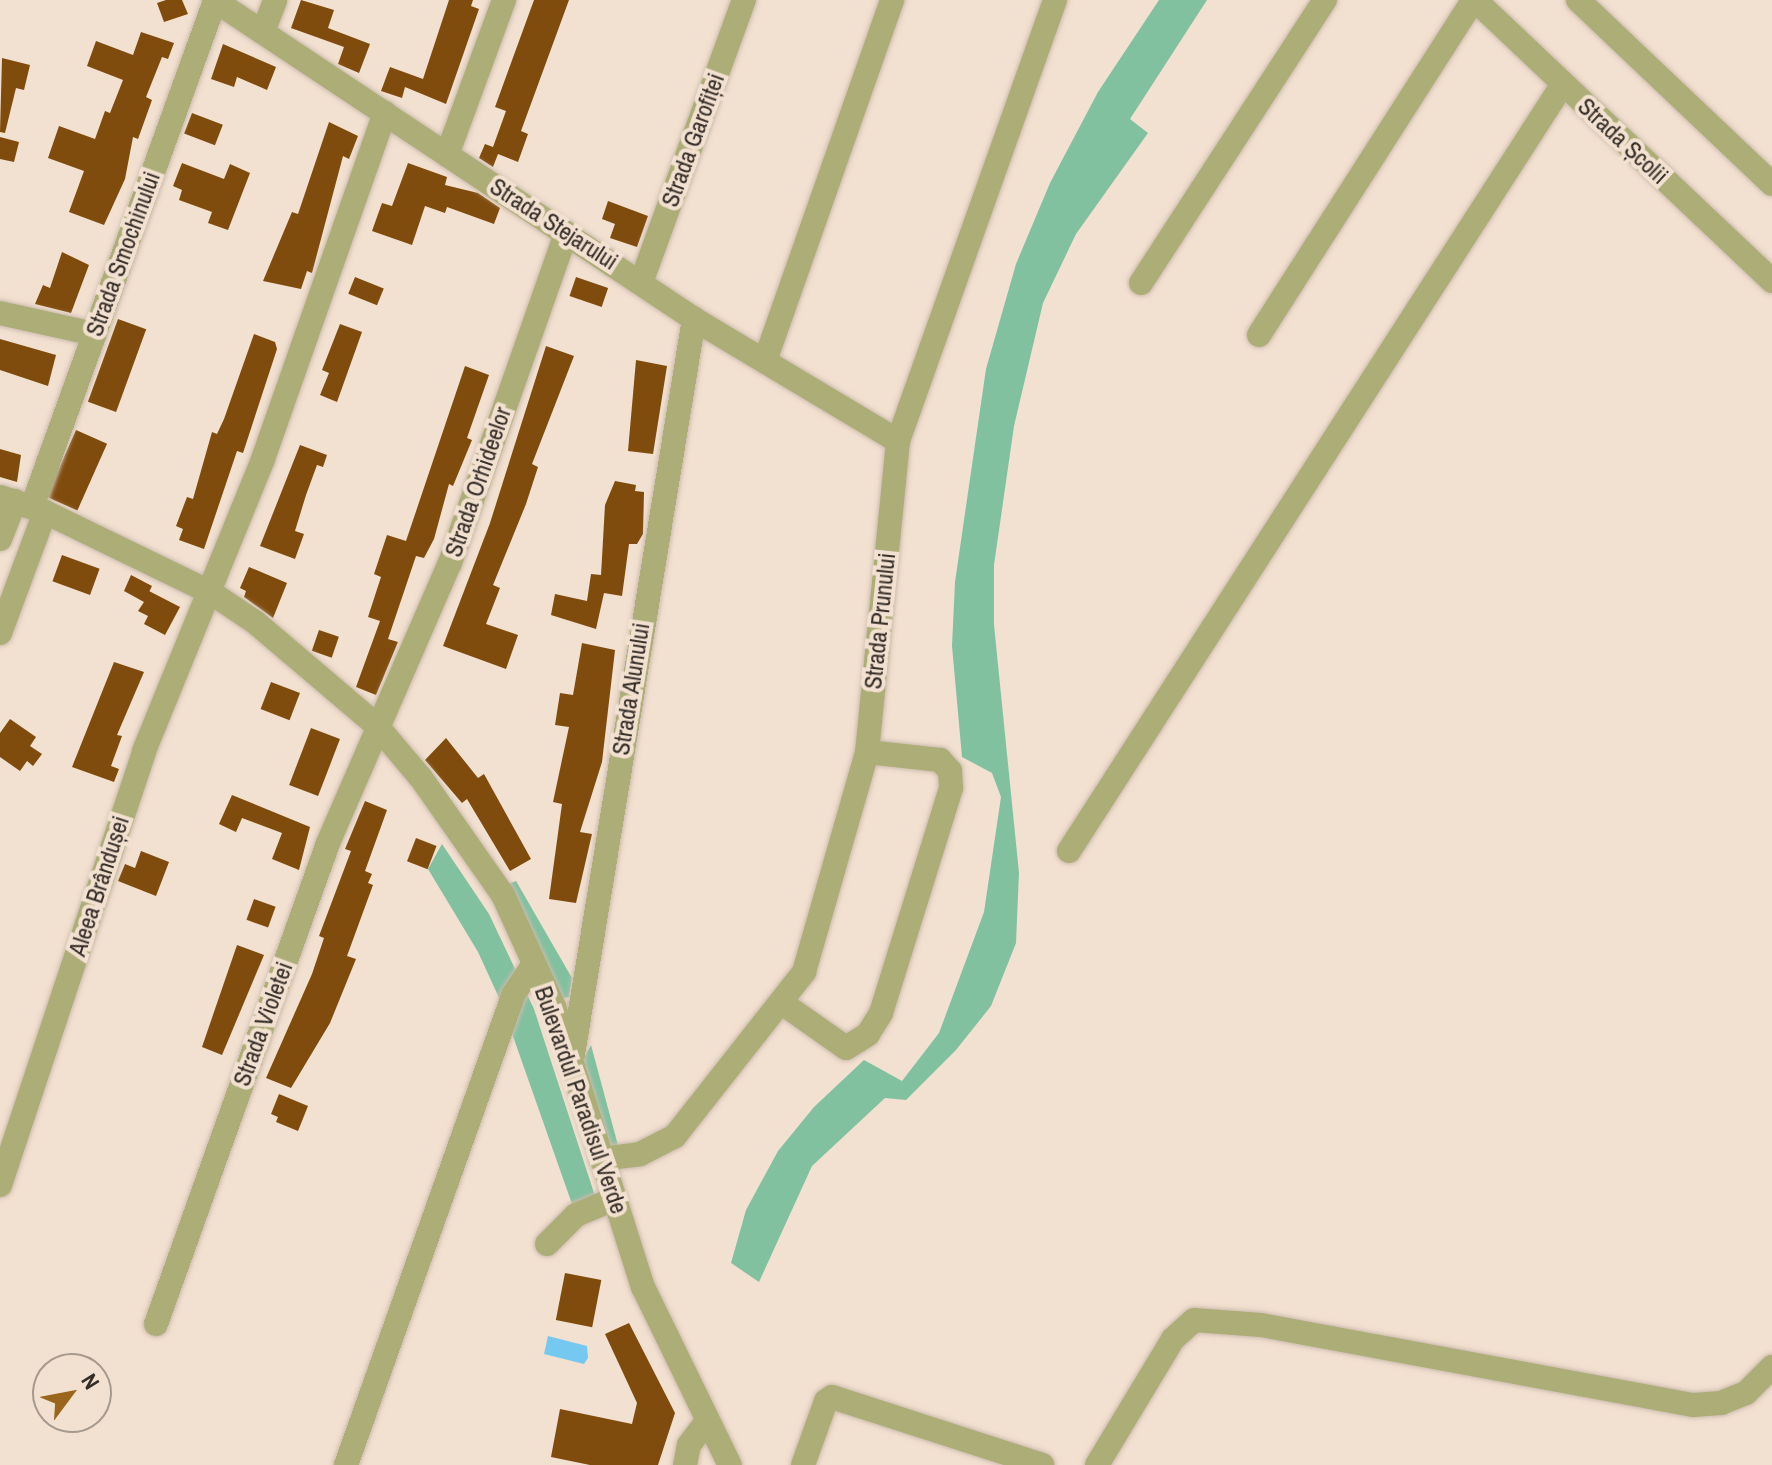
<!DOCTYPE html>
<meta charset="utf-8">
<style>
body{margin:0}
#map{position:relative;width:1772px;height:1465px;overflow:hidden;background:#f2e0d0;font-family:"Archivo Narrow",sans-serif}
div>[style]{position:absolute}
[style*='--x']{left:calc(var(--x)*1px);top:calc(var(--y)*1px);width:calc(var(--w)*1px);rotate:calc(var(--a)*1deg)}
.green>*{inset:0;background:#81c1a0}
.water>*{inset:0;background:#75c9f1}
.building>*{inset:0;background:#804c0d;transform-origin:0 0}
.roads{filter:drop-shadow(0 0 2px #ccbcae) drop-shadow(0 0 2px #ccbcae)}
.minor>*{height:24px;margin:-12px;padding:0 12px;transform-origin:12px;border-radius:12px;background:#adad77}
span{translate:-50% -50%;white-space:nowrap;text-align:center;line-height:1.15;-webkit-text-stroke:8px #f2e0d0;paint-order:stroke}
.street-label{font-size:24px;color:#352e28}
.north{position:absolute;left:32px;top:1353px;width:80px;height:80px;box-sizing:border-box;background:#f2e0d0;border:2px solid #a6998d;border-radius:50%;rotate:58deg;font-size:22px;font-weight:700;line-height:32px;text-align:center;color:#352e28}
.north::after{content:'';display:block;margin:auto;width:28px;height:36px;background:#9a661c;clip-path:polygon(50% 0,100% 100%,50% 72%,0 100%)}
</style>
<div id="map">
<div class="green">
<i style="clip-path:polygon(1159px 0,1207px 0,1130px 119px,1148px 133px,1076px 234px,1043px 303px,1014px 426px,994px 565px,994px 625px,1019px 873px,1016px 943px,991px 1006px,956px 1050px,906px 1100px,885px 1098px,812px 1166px,759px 1282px,731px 1263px,746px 1210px,778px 1151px,814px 1107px,864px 1060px,902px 1081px,939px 1033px,984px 912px,1001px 797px,992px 773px,962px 757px,952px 646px,955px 582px,986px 369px,1016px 264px,1050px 183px,1098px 92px)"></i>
<i style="clip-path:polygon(442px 844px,489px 914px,534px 1009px,595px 1196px,572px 1204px,501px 1002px,478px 952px,428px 869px)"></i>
<i style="clip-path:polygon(516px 881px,572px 978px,569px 997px,557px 1000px,506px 885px)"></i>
<i style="clip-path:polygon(591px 1045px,623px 1164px,604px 1173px,578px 1069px)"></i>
</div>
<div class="water">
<i style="clip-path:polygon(548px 1336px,587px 1346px,588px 1358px,584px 1364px,544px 1354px)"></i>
</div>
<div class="building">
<i style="clip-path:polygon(166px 0,182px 0,188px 14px,164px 22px,157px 3px)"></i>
<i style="clip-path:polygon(301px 0,334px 10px,328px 28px,370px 44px,359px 73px,338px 64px,344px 47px,291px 28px)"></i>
<i style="clip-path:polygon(449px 0,473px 0,471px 6px,479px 9px,446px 104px,405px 87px,402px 98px,381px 91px,390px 67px,423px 79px)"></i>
<i style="clip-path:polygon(534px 0,569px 0,521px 131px,528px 134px,518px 162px,498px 154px,493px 167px,479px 158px,485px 144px,493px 147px,506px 111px,495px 107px)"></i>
<i style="clip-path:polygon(141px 32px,174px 43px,168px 59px,162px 57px,146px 97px,152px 100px,138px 139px,133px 137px,125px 179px,104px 225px,69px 212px,84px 171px,48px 158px,59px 126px,95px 139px,105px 111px,110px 113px,123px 80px,87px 66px,96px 41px,133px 55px)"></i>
<i style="clip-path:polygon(223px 44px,276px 67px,267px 90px,237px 77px,234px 87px,211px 79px)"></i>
<i style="clip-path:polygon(2px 58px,30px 65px,24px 90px,16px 88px,5px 133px,0 132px)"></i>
<i style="left:192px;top:113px;width:33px;height:22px;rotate:21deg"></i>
<i style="clip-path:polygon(329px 122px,358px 136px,349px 159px,343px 156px,312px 273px,307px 271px,301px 289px,263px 281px,292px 212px,298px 214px)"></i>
<i style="clip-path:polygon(0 137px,19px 142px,14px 162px,0 159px)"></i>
<i style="clip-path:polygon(182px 163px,224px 179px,230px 164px,250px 173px,228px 230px,208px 223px,212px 212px,179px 200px,182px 190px,173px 186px)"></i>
<i style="clip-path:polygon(408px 163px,447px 177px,445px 185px,478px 193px,500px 208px,494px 224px,447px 207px,445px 213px,425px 206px,412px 245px,372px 231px,382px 203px,392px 206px)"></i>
<i style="clip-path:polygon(608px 201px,648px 216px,637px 247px,610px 238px,615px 224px,602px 219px)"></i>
<i style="clip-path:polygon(62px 252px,89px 265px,71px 313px,35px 304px,43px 285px,50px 288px)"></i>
<i style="left:355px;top:277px;width:31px;height:18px;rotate:22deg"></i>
<i style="left:576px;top:277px;width:34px;height:20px;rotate:19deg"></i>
<i style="left:118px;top:319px;width:30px;height:88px;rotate:20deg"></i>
<i style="clip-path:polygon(340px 324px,362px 332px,337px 402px,320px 395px,329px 373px,322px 370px)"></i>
<i style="clip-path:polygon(254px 334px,275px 342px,277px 349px,243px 453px,237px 451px,204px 549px,179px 540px,183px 529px,176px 526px,187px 497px,193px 499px,212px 432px,217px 434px,224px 419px)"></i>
<i style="clip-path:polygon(0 339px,56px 355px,48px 386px,0 370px)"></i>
<i style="clip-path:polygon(546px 346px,574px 356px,532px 464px,538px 467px,526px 504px,493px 585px,500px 588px,486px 624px,518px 635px,506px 669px,443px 646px,490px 523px)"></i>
<i style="clip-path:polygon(636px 360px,667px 366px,653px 454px,628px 451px)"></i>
<i style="clip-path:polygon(465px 366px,489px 375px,467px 438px,472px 440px,453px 486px,449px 484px,434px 539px,424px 558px,416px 556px,388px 639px,398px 642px,376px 695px,356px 687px,380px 621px,368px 617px,381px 577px,374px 574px,387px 535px,406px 541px)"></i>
<i style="left:76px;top:430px;width:34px;height:73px;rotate:24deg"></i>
<i style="clip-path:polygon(300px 445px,327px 455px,323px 467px,317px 465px,306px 495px,295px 531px,304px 534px,295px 559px,260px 546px)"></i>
<i style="clip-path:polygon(0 449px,21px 455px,17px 482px,0 477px)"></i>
<i style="clip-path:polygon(615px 481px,636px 485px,635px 491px,644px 492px,643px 534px,637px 544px,629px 544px,622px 596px,604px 593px,596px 629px,551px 615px,555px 594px,587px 601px,591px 574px,601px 575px,605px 505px)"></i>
<i style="left:62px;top:555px;width:40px;height:28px;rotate:20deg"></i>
<i style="clip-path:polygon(249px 567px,287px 583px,273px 618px,244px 597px,246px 591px,240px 588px)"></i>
<i style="clip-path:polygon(131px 575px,152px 586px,145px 600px,149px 591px,180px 607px,165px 635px,144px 624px,148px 616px,138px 611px,144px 602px,124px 591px)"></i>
<i style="left:319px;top:630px;width:21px;height:22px;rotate:19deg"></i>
<i style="clip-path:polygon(582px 643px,615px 650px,602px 762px,580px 832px,592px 834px,576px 903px,549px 899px,562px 804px,553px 802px,569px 727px,555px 725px,560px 693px,573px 695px)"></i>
<i style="clip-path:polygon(114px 662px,144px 672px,117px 735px,122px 736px,111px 766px,119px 769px,114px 782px,72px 767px)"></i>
<i style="left:271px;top:682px;width:31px;height:29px;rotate:21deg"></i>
<i style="clip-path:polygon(10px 719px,36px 737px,30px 746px,42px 754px,33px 766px,27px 761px,20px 771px,0 757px,0 733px)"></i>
<i style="left:311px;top:728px;width:31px;height:61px;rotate:21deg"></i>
<i style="clip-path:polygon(446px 738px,478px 778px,484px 774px,531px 859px,510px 871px,467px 799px,462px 803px,425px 760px)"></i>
<i style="clip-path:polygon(232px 795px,310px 827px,299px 870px,272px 859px,282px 833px,242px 818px,236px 832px,219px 824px)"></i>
<i style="clip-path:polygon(365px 801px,387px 810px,365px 871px,372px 874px,368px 883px,373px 885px,347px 956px,356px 959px,330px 1023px,291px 1088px,266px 1078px,312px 974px,324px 938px,319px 936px,351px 851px,345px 849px)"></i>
<i style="left:416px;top:838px;width:22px;height:25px;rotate:21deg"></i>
<i style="clip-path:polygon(141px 851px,169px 862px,156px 896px,118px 881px,125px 864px,135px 868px)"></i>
<i style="left:254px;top:899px;width:23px;height:22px;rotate:20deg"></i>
<i style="clip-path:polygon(237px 945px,264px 955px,222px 1055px,202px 1047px)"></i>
<i style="clip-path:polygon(279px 1094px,308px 1106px,298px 1131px,276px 1122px,278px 1117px,271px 1114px)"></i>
<i style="left:565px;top:1273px;width:37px;height:48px;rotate:11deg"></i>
<i style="clip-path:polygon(629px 1323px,675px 1413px,658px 1465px,590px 1465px,551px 1457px,560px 1409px,632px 1424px,637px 1403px,605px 1334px)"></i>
</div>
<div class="roads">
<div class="minor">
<i style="--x:214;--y:0;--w:576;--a:33.61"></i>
<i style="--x:694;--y:319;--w:238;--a:30.9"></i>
<i style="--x:1475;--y:0;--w:409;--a:43.4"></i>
<i style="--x:1578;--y:0;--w:267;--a:43.5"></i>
<i style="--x:263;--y:32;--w:34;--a:-69"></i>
<i style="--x:447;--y:155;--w:165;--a:-69.8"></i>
<i style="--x:642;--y:280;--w:298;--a:-70"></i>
<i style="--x:1141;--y:283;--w:338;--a:-57"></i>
<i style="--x:0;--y:313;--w:97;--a:12.5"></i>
<i style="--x:1259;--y:335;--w:398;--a:-57.4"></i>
<i style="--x:765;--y:361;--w:383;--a:-70.6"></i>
<i style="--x:0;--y:497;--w:47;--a:18.4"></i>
<i style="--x:45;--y:512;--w:183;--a:25.9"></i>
<i style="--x:210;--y:592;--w:54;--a:33.7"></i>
<i style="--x:255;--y:622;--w:160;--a:40.4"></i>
<i style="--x:377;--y:726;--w:68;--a:49.8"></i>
<i style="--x:421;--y:778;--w:143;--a:55"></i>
<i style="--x:503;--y:895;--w:123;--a:65.5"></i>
<i style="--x:554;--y:1007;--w:294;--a:72.4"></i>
<i style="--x:643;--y:1287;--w:198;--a:64"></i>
<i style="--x:32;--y:507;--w:538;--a:-70.12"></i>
<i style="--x:0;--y:539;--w:41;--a:-68.5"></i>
<i style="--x:0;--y:633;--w:129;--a:-69.6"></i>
<i style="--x:1069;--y:851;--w:912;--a:-57.22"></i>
<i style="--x:782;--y:1003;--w:78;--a:35.1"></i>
<i style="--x:846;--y:1048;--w:26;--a:-32"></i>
<i style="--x:868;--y:1034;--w:25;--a:-58"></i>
<i style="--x:881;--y:1013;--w:236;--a:-72.7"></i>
<i style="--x:951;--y:788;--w:17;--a:-93"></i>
<i style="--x:950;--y:771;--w:15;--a:-132"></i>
<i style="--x:940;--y:760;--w:73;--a:-173.7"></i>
<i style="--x:573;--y:1054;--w:745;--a:-80.65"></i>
<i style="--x:601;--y:1159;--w:39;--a:-7"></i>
<i style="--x:640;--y:1154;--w:39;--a:-27"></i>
<i style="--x:675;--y:1136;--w:209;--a:-51.8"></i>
<i style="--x:804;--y:972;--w:229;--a:-74"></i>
<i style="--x:867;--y:752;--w:313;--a:-84.3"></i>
<i style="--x:898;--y:441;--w:468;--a:-70.4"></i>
<i style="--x:0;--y:1185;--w:457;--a:-71.6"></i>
<i style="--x:144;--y:751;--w:315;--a:-67.8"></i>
<i style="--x:263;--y:459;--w:367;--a:-70.6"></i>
<i style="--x:547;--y:1244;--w:41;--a:-45"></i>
<i style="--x:576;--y:1215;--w:41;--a:-22.8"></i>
<i style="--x:156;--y:1324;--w:511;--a:-70.32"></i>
<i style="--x:328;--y:843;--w:305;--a:-66.5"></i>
<i style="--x:450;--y:563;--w:350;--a:-70.6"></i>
<i style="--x:346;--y:1465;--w:499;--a:-70.4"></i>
<i style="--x:513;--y:995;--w:37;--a:-56"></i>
<i style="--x:685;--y:1465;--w:20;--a:-79"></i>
<i style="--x:689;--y:1445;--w:31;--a:-53"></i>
<i style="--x:803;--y:1465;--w:68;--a:-70.2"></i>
<i style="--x:826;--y:1401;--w:7;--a:-34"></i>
<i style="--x:832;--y:1397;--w:221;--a:17.9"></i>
<i style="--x:1097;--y:1465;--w:147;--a:-58.9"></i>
<i style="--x:1173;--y:1339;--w:28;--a:-42"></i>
<i style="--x:1194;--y:1320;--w:67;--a:4.3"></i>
<i style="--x:1261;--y:1325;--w:439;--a:10.5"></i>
<i style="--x:1693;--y:1405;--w:28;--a:-4"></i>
<i style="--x:1721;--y:1403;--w:27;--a:-22"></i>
<i style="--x:1746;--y:1393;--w:37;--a:-45"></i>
</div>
</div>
<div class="street-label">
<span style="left:693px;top:140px;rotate:-70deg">Strada Garofiței</span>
<span style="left:1623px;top:141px;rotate:43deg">Strada Școlii</span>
<span style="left:554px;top:224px;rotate:33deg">Strada Stejarului</span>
<span style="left:123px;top:254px;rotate:-70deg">Strada Smochinului</span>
<span style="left:478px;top:482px;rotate:-71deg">Strada Orhideelor</span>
<span style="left:880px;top:621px;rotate:-84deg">Strada Prunului</span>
<span style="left:631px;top:689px;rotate:-81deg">Strada Alunului</span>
<span style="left:99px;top:886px;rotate:-72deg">Aleea Brândușei</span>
<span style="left:263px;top:1024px;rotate:-70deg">Strada Violetei</span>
<span style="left:581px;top:1100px;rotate:71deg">Bulevardul Paradisul Verde</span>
</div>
<div class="north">N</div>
</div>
